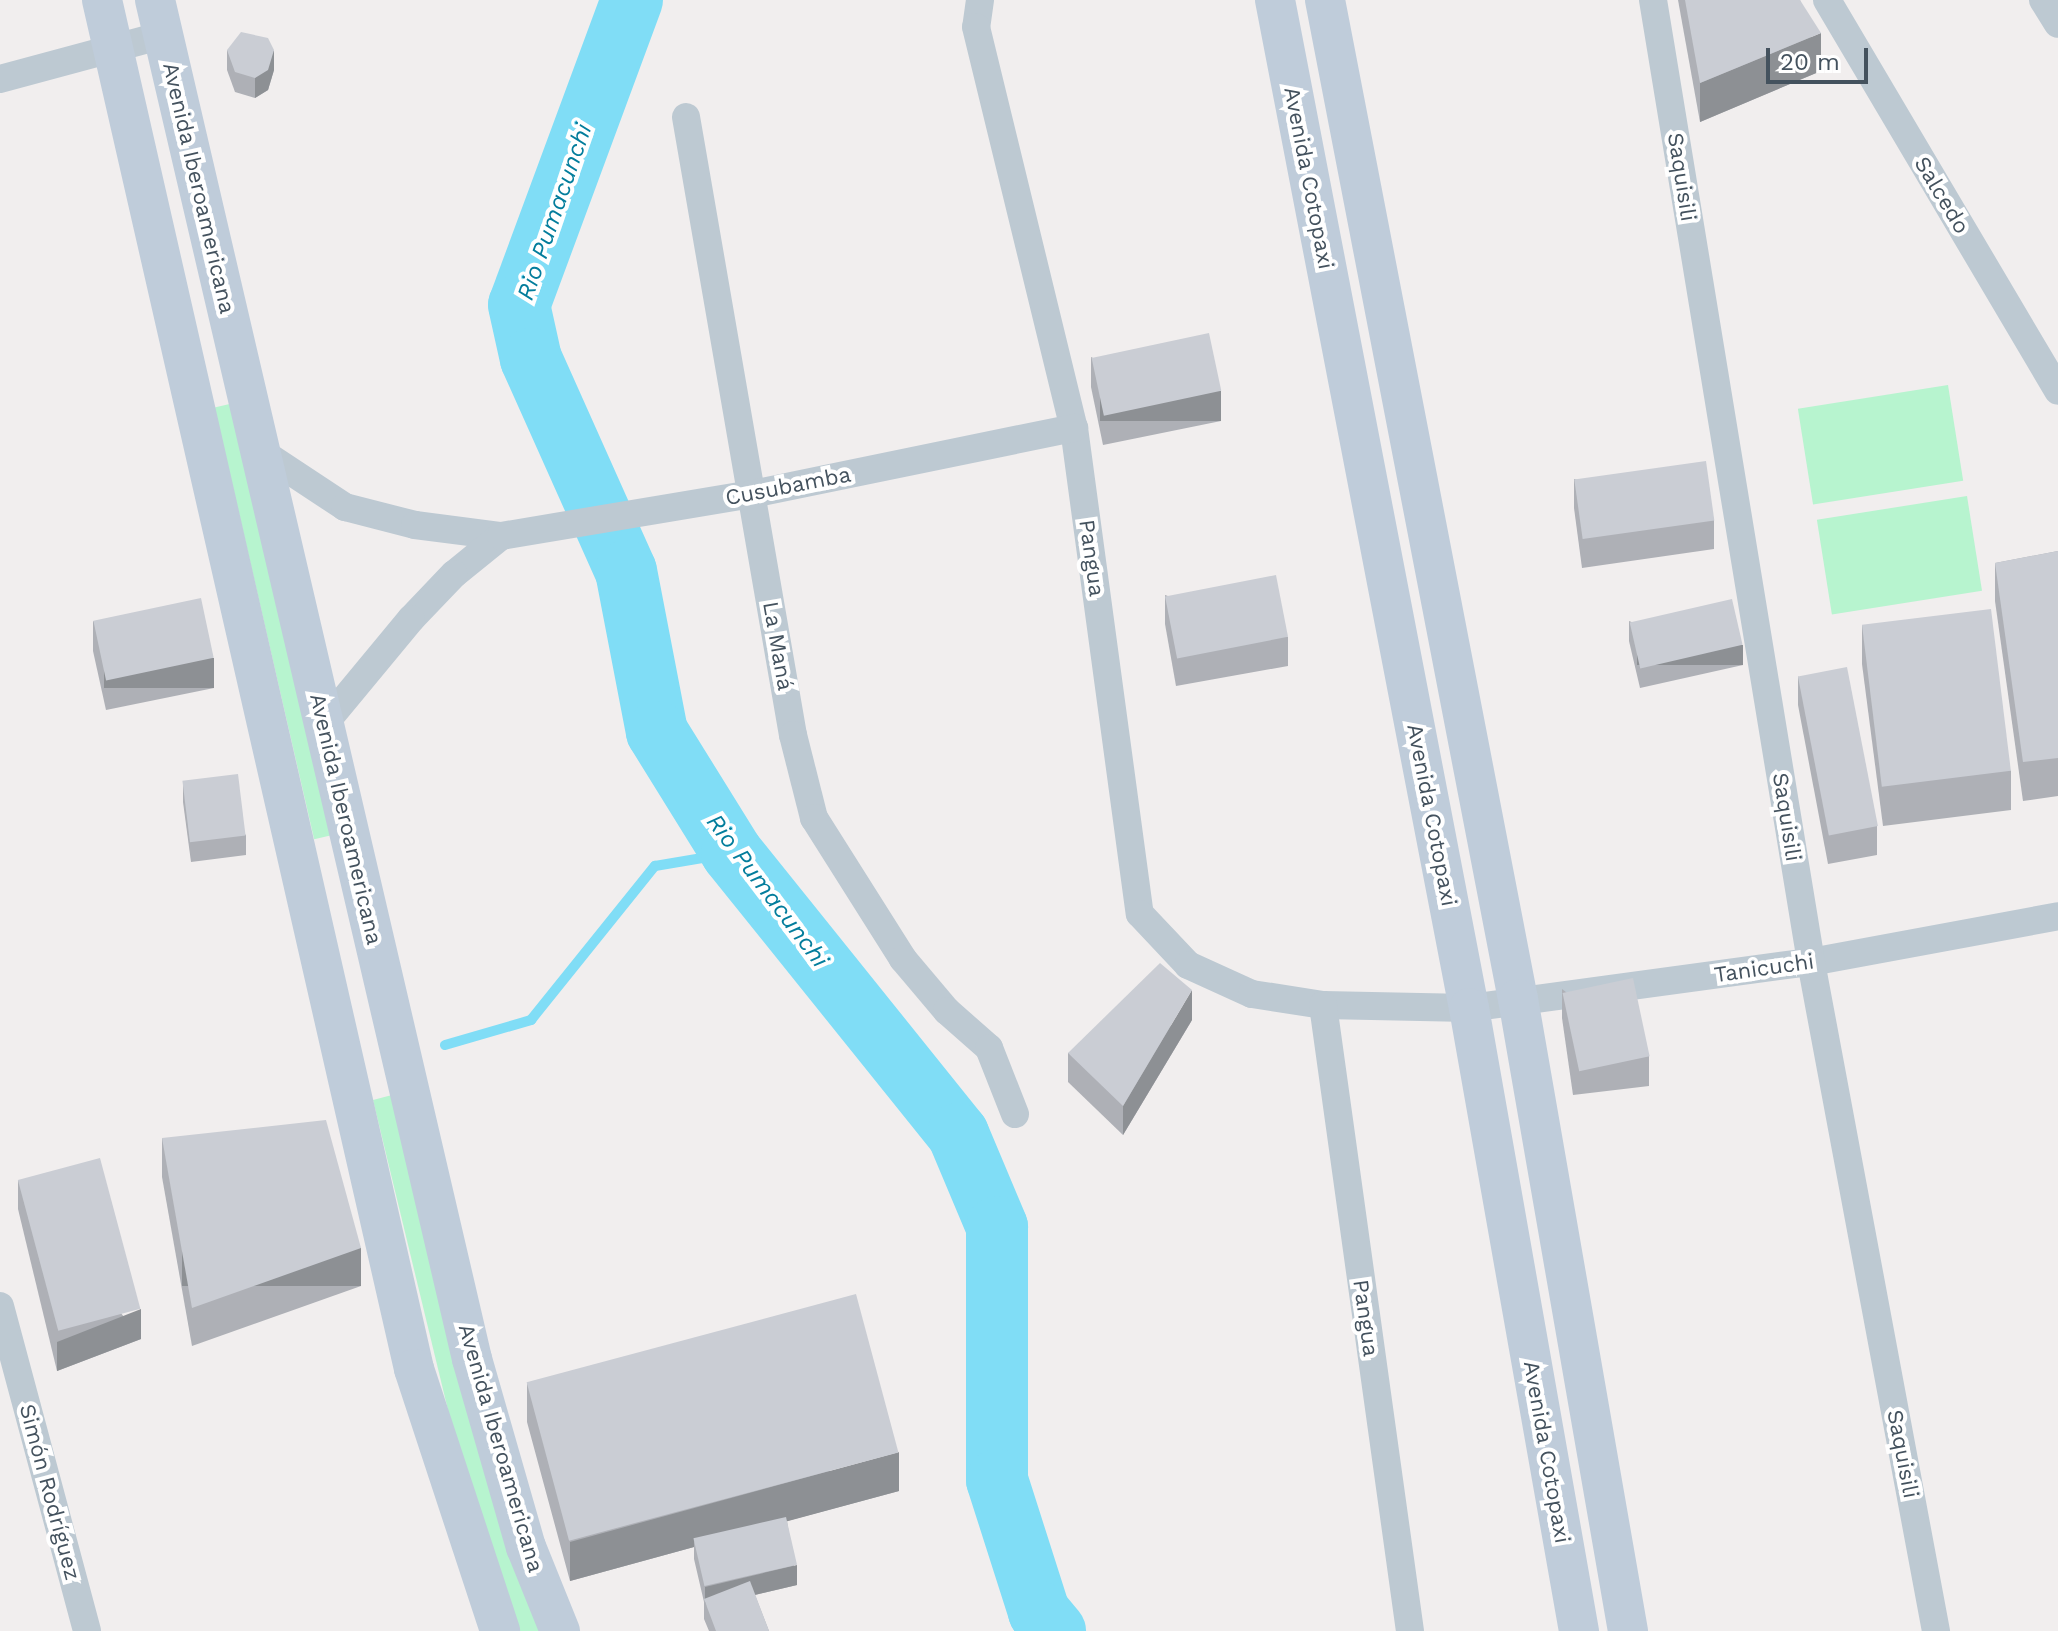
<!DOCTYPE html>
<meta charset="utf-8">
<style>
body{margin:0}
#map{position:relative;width:2058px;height:1631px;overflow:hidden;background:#f1eeee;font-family:"Work Sans",sans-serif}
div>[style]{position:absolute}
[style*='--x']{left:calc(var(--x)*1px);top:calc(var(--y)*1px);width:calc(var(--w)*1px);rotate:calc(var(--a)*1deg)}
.green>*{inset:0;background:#b7f4cf;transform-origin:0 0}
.stream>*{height:10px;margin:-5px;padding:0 5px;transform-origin:5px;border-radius:5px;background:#80ddf6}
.river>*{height:62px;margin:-31px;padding:0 31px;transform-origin:31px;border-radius:31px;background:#80ddf6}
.street>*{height:28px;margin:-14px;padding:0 14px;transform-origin:14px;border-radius:14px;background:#bdc9d2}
.secondary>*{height:40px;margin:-20px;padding:0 20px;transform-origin:20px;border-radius:20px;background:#bfccda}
.wall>*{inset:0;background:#aeb0b6}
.shaded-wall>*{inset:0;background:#8d9094;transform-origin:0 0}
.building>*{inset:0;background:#cacdd4;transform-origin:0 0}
span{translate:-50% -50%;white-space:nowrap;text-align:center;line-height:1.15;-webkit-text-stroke:8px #fff;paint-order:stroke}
.street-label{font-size:22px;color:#44525e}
.water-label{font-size:24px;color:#037d9c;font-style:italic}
.scale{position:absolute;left:1766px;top:48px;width:102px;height:36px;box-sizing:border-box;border:4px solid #44525e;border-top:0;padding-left:10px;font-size:24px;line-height:28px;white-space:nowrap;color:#44525e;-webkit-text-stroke:6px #fff;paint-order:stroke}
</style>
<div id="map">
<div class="green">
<i style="left:1948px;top:385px;width:97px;height:152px;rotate:81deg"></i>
<i style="left:234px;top:403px;width:443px;height:20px;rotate:77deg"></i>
<i style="left:1967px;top:496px;width:96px;height:152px;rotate:81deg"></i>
<i style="clip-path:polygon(392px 1095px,540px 1631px,517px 1631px,463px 1472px,373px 1100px)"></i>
</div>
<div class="stream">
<i style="--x:445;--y:1045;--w:90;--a:-16.2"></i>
<i style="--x:531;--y:1020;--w:198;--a:-51.2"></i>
<i style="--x:655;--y:866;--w:78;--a:-9.6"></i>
</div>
<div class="river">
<i style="--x:632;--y:0;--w:325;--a:110.3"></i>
<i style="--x:519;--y:305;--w:55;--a:77.5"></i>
<i style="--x:531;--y:359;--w:232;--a:65.9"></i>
<i style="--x:626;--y:571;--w:164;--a:79.1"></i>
<i style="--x:657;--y:732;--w:142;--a:58.2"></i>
<i style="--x:732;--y:853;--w:361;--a:51.2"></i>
<i style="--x:958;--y:1134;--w:101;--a:67.2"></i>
<i style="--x:997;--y:1227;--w:253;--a:90"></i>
<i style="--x:997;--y:1480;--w:139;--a:72.3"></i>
<i style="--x:1039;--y:1612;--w:25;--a:50"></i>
</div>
<div class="street">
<i style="--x:980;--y:0;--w:27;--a:98"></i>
<i style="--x:976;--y:27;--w:413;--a:76.3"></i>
<i style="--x:1074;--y:428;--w:490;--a:82.3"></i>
<i style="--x:1140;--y:914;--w:70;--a:46.7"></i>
<i style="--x:1188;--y:965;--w:70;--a:24.4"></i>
<i style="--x:1252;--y:994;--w:72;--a:8.8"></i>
<i style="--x:1323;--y:1005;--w:146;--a:1.2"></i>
<i style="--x:1469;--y:1008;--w:345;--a:-7.7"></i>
<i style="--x:1811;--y:962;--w:251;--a:-10.5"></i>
<i style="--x:1653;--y:0;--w:975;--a:80.67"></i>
<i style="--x:1811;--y:962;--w:681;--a:79.42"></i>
<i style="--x:1827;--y:0;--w:454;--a:59.4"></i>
<i style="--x:2043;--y:0;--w:28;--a:58"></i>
<i style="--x:0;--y:79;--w:169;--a:-15.1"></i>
<i style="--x:686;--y:117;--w:627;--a:80.18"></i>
<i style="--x:793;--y:735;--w:86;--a:75.8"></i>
<i style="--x:814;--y:818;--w:167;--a:57.7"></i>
<i style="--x:903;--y:959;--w:68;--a:49.8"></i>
<i style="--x:947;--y:1011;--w:56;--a:41.4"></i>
<i style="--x:989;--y:1048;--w:71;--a:68.5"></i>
<i style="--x:260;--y:451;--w:102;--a:33.4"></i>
<i style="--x:345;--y:507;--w:72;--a:14.4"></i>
<i style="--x:415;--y:525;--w:87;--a:7.3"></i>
<i style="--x:501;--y:536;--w:60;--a:141"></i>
<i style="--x:454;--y:574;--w:62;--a:133.7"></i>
<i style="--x:411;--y:619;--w:136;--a:129.6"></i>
<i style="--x:501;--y:536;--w:254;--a:-9.5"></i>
<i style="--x:752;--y:494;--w:329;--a:-11.6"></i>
<i style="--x:1323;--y:1005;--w:632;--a:82.09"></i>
<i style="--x:0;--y:1306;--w:336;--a:75"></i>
</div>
<div class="secondary">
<i style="--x:102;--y:0;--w:1404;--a:77.16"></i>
<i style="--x:414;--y:1369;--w:276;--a:71.8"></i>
<i style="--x:155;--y:0;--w:1395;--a:76.87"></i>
<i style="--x:472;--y:1359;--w:196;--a:74"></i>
<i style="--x:526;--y:1547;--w:91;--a:68"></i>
<i style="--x:1275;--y:0;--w:1026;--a:79.11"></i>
<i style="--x:1469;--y:1008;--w:633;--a:79.99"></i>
<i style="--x:1325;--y:0;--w:1017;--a:79.07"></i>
<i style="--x:1518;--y:999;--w:642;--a:80.13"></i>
</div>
<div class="wall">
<i style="clip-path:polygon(1678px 0,1800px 0,1821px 71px,1700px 122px)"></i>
<i style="clip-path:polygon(227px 50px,274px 70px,268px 90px,255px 98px,235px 92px,227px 70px)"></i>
<i style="clip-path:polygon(1091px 357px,1221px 421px,1103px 445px,1091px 387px)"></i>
<i style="clip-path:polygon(1574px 479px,1714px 520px,1714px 549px,1582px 568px,1574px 508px)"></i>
<i style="clip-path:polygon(2058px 551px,2058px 796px,2023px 801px,1995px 601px,1995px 563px)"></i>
<i style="clip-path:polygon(1165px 595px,1288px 637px,1288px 666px,1176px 686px,1165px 624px)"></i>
<i style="clip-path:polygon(93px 621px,214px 688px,106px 710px,93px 651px)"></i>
<i style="clip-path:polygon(1629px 621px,1743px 665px,1640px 688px,1629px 641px)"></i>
<i style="clip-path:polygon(1862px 625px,2011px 771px,2011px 810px,1883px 826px,1862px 664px)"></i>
<i style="clip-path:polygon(1798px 676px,1877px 826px,1877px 855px,1828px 864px,1798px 705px)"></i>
<i style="clip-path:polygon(183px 782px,246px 835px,246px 855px,191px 862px,183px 802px)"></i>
<i style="clip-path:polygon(1562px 989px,1649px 1056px,1649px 1086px,1573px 1095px,1562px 1018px)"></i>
<i style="clip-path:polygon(1192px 1020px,1123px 1135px,1068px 1082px,1068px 1053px)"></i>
<i style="clip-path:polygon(162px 1138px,361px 1286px,192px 1346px,162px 1177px)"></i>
<i style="clip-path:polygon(18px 1180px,141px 1339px,57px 1371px,18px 1209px)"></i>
<i style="clip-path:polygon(527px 1384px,899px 1491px,787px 1521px,797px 1585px,755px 1595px,769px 1631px,709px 1631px,704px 1619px,704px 1602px,694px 1559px,694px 1547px,570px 1581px,527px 1422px)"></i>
</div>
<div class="shaded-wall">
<i style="clip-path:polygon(1821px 33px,1821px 71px,1700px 122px,1700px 83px)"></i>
<i style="clip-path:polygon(274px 50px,274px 70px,268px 90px,255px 98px,255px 78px)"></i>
<i style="left:1221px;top:391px;width:30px;height:121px;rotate:90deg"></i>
<i style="left:1743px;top:645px;width:20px;height:106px;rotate:90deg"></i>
<i style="left:214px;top:658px;width:30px;height:110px;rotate:90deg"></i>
<i style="clip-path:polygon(1192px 990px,1192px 1020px,1123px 1135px,1123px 1106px)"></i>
<i style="left:361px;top:1248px;width:38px;height:179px;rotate:90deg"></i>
<i style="clip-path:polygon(141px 1309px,141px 1339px,57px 1371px,57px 1342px)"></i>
<i style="clip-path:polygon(899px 1452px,899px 1491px,696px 1546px,694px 1539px,694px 1547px,570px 1581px,570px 1542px)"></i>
<i style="clip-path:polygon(797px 1565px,797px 1585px,707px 1606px,705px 1602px,705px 1587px)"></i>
</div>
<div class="building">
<i style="clip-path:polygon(1685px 0,1800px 0,1821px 33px,1700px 83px)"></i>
<i style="clip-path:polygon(241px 32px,268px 38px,274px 50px,268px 70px,255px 78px,235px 72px,227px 50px)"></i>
<i style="left:1209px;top:333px;width:59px;height:120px;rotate:78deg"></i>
<i style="left:1706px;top:461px;width:60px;height:133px;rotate:82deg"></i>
<i style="clip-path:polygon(2058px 551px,2058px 758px,2023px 762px,1995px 563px)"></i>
<i style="left:1276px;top:575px;width:63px;height:113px;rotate:79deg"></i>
<i style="left:201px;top:598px;width:61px;height:110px;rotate:78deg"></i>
<i style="left:1732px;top:599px;width:47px;height:105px;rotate:77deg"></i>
<i style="left:1991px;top:609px;width:163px;height:130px;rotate:83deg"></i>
<i style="left:1847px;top:667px;width:162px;height:50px;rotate:79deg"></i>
<i style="left:238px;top:774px;width:62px;height:56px;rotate:83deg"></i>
<i style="clip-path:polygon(1160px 963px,1192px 990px,1123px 1106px,1068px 1053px)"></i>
<i style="left:1633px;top:978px;width:80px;height:72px;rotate:78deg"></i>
<i style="clip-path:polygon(326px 1120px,361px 1248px,192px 1308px,162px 1138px)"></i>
<i style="left:100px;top:1158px;width:156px;height:85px;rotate:75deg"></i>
<i style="left:856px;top:1294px;width:164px;height:341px;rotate:75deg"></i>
<i style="left:786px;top:1517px;width:49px;height:95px;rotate:77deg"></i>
<i style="clip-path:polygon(750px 1581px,769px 1631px,716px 1631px,704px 1599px)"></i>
</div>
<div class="street-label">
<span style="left:1682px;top:177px;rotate:81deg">Saquisili</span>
<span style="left:1309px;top:178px;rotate:79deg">Avenida Cotopaxi</span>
<span style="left:199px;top:188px;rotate:77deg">Avenida Iberoamericana</span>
<span style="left:1942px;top:195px;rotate:59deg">Salcedo</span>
<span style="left:788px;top:486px;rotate:-11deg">Cusubamba</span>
<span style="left:1092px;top:558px;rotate:82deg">Pangua</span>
<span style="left:778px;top:646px;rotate:80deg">La Maná</span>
<span style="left:1432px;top:815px;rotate:79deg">Avenida Cotopaxi</span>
<span style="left:1787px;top:817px;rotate:81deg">Saquisili</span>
<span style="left:346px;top:819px;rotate:77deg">Avenida Iberoamericana</span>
<span style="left:1764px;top:968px;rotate:-8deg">Tanicuchi</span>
<span style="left:1366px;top:1318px;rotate:82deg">Pangua</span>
<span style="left:501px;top:1448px;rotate:74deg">Avenida Iberoamericana</span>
<span style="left:1547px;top:1452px;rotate:80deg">Avenida Cotopaxi</span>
<span style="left:1903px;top:1454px;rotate:79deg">Saquisili</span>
<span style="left:50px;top:1492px;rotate:75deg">Simón Rodríguez</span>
</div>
<div class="water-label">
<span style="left:555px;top:212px;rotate:-71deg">Rio Pumacunchi</span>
<span style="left:767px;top:891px;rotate:53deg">Rio Pumacunchi</span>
</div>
<div class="scale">20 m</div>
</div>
